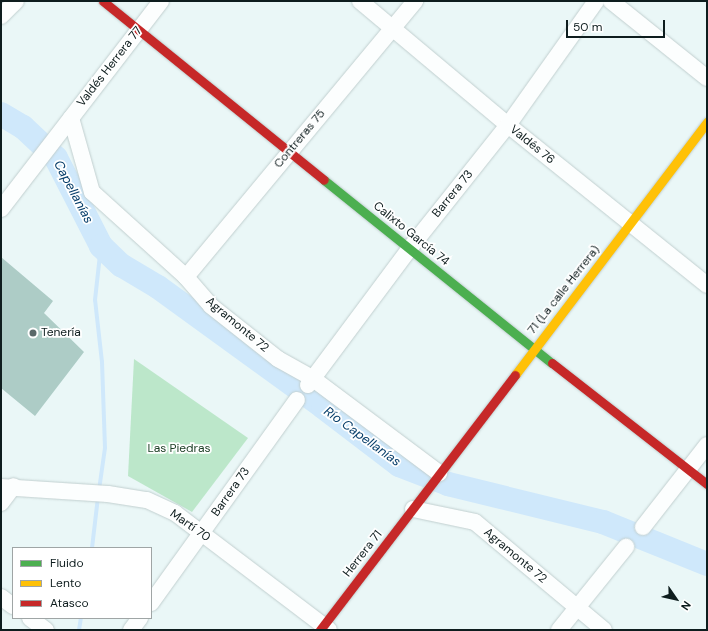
<!DOCTYPE html>
<meta charset="utf-8">
<style>
body{margin:0}
#map{position:relative;width:708px;height:631px;overflow:hidden;background:#eaf7f7;font-family:"DM Sans",sans-serif}
div>[style]{position:absolute}
[style*='--x']{left:calc(var(--x)*1px);top:calc(var(--y)*1px);width:calc(var(--w)*1px);rotate:calc(var(--a)*1deg)}
.green>*{inset:0;background:#bce7ca}
.stream>*{height:4px;margin:-2px;padding:0 2px;transform-origin:2px;border-radius:2px;background:#cfe8fb}
.river>*{height:24px;margin:-12px;padding:0 12px;transform-origin:12px;border-radius:12px;background:#cfe8fb}
.building>*{inset:0;background:#adccc6}
.roads{filter:drop-shadow(0 0 1px #c1cfcf) drop-shadow(0 0 1px #c1cfcf)}
.street>*{height:16px;margin:-8px;padding:0 8px;transform-origin:8px;border-radius:8px;background:#fcfefe}
.fast>*{height:9px;margin:-4.5px;padding:0 4.5px;transform-origin:4.5px;border-radius:4.5px;background:#4caf50}
.slow>*{height:9px;margin:-4.5px;padding:0 4.5px;transform-origin:4.5px;border-radius:4.5px;background:#ffc107}
.jam>*{height:9px;margin:-4.5px;padding:0 4.5px;transform-origin:4.5px;border-radius:4.5px;background:#c62828}
.dots>*{width:11px;height:11px;translate:-50% -50%;box-sizing:border-box;border:2px solid #fff;border-radius:50%}
span{translate:-50% -50%;white-space:nowrap;text-align:center;line-height:1.15;-webkit-text-stroke:3.5px #fff;paint-order:stroke}
.street-label{font-size:12px;color:#0e1d1e}
.poi-label{font-size:12px;color:#0e1d1e}
.left{translate:0 -50%;text-align:left}
.park-label{font-size:12px;color:#183b21}
.water-label{font-size:13px;color:#083f6b;font-style:italic}
.frame{position:absolute;inset:0;border:2px solid #0e1d1e;pointer-events:none}
.legend{position:absolute;left:12px;top:547px;width:140px;height:72px;box-sizing:border-box;background:#fff;border:1px solid #9fa5a5;margin:0;padding:5px 7px;list-style:none;font-size:12px;color:#0e1d1e}
.legend li{display:flex;align-items:center;gap:8px;height:20px}
.legend b{width:20px;border:1px solid #9fa5a5}
.north{position:absolute;left:656px;top:579px;width:40px;height:40px;-webkit-text-stroke:3px #fff;paint-order:stroke;rotate:124deg;font-size:11px;font-weight:700;line-height:16px;text-align:center;color:#0e1d1e}
.north::after{content:'';display:block;margin:auto;width:14px;height:18px;background:#0e1d1e;clip-path:polygon(50% 0,100% 100%,50% 72%,0 100%)}
.scale{position:absolute;left:566px;top:20px;width:99px;height:18px;box-sizing:border-box;border:2px solid #0e1d1e;border-top:0;padding-left:5px;font-size:12px;line-height:14px;white-space:nowrap;color:#0e1d1e;-webkit-text-stroke:3px #fff;paint-order:stroke}
</style>
<div id="map">
<div class="green">
<i style="clip-path:polygon(134px 359px,248px 438px,192px 512px,128px 476px)"></i>
</div>
<div class="stream">
<i style="--x:99;--y:490;--w:42;--a:-81.9"></i>
<i style="--x:105;--y:448;--w:86;--a:-92"></i>
<i style="--x:102;--y:362;--w:62;--a:-96.4"></i>
<i style="--x:95;--y:300;--w:54;--a:-83.7"></i>
<i style="--x:92;--y:548;--w:51;--a:-83.3"></i>
<i style="--x:79;--y:630;--w:12;--a:-81"></i>
</div>
<div class="river">
<i style="--x:1;--y:114;--w:26;--a:31"></i>
<i style="--x:23;--y:127;--w:45;--a:43.2"></i>
<i style="--x:56;--y:158;--w:99;--a:62.9"></i>
<i style="--x:101;--y:246;--w:28;--a:44"></i>
<i style="--x:121;--y:265;--w:43;--a:30.7"></i>
<i style="--x:158;--y:287;--w:204;--a:36"></i>
<i style="--x:323;--y:407;--w:96;--a:37.3"></i>
<i style="--x:399;--y:465;--w:53;--a:21.2"></i>
<i style="--x:448;--y:484;--w:160;--a:13.8"></i>
<i style="--x:603;--y:522;--w:112;--a:22"></i>
</div>
<div class="building">
<i style="clip-path:polygon(1px 257px,53px 301px,44px 313px,84px 352px,35px 416px,1px 388px)"></i>
</div>
<div class="roads">
<div class="street">
<i style="--x:360;--y:1;--w:193;--a:40"></i>
<i style="--x:508;--y:125;--w:255;--a:38.8"></i>
<i style="--x:611;--y:1;--w:123;--a:38.7"></i>
<i style="--x:1;--y:16;--w:21;--a:-45"></i>
<i style="--x:71;--y:118;--w:77;--a:74.2"></i>
<i style="--x:92;--y:192;--w:127;--a:42.1"></i>
<i style="--x:186;--y:277;--w:38;--a:49"></i>
<i style="--x:211;--y:306;--w:85;--a:38.3"></i>
<i style="--x:278;--y:359;--w:39;--a:29"></i>
<i style="--x:312;--y:378;--w:159;--a:36.8"></i>
<i style="--x:1;--y:209;--w:262;--a:-52.4"></i>
<i style="--x:186;--y:277;--w:359;--a:-50.3"></i>
<i style="--x:308;--y:385;--w:171;--a:-53.3"></i>
<i style="--x:410;--y:248;--w:157;--a:-51.5"></i>
<i style="--x:508;--y:125;--w:152;--a:-54.6"></i>
<i style="--x:1;--y:487;--w:107;--a:3.7"></i>
<i style="--x:108;--y:494;--w:39;--a:9"></i>
<i style="--x:147;--y:500;--w:31;--a:25"></i>
<i style="--x:175;--y:513;--w:193;--a:37.2"></i>
<i style="--x:1;--y:503;--w:21;--a:-53"></i>
<i style="--x:413;--y:509;--w:63;--a:11.8"></i>
<i style="--x:475;--y:522;--w:168;--a:39.9"></i>
<i style="--x:643;--y:527;--w:104;--a:-52"></i>
<i style="--x:1;--y:597;--w:15;--a:37"></i>
<i style="--x:151;--y:603;--w:250;--a:-54.3"></i>
<i style="--x:30;--y:618;--w:20;--a:37"></i>
<i style="--x:131;--y:630;--w:15;--a:-53"></i>
<i style="--x:559;--y:630;--w:107;--a:-51.1"></i>
</div>
<div class="fast">
<i style="--x:324;--y:180;--w:292;--a:38.8"></i>
</div>
<div class="slow">
<i style="--x:515;--y:375;--w:318;--a:-52.8"></i>
</div>
<div class="jam">
<i style="--x:103;--y:1;--w:284;--a:39"></i>
<i style="--x:552;--y:363;--w:197;--a:38"></i>
<i style="--x:320;--y:630;--w:321;--a:-52.6"></i>
</div>
</div>
<div class="dots">
<i style="left:33px;top:333px;background:#5b696a"></i>
</div>
<div class="street-label">
<span style="left:110px;top:67px;rotate:-52deg">Valdés Herrera 77</span>
<span style="left:300px;top:139px;rotate:-50deg">Contreras 75</span>
<span style="left:532px;top:145px;rotate:39deg">Valdés 76</span>
<span style="left:453px;top:194px;rotate:-51deg">Barrera 73</span>
<span style="left:411px;top:234px;rotate:39deg">Calixto García 74</span>
<span style="left:564px;top:290px;rotate:-52deg">71 (La calle Herrera)</span>
<span style="left:237px;top:325px;rotate:40deg">Agramonte 72</span>
<span style="left:231px;top:492px;rotate:-55deg">Barrera 73</span>
<span style="left:190px;top:526px;rotate:35deg">Martí 70</span>
<span style="left:363px;top:554px;rotate:-52deg">Herrera 71</span>
<span style="left:515px;top:556px;rotate:40deg">Agramonte 72</span>
</div>
<div class="poi-label">
<span class="left" style="left:41px;top:333px">Tenería</span>
</div>
<div class="park-label">
<span style="left:179px;top:449px">Las Piedras</span>
</div>
<div class="water-label">
<span style="left:73px;top:192px;rotate:62deg">Capellanías</span>
<span style="left:362px;top:437px;rotate:36deg">Río Capellanías</span>
</div>
<div class="frame"></div>
<ul class="legend">
<li><b style="height:5px;background:#4caf50"></b>Fluido</li>
<li><b style="height:5px;background:#ffc107"></b>Lento</li>
<li><b style="height:5px;background:#c62828"></b>Atasco</li>
</ul>
<div class="north">N</div>
<div class="scale">50 m</div>
</div>
